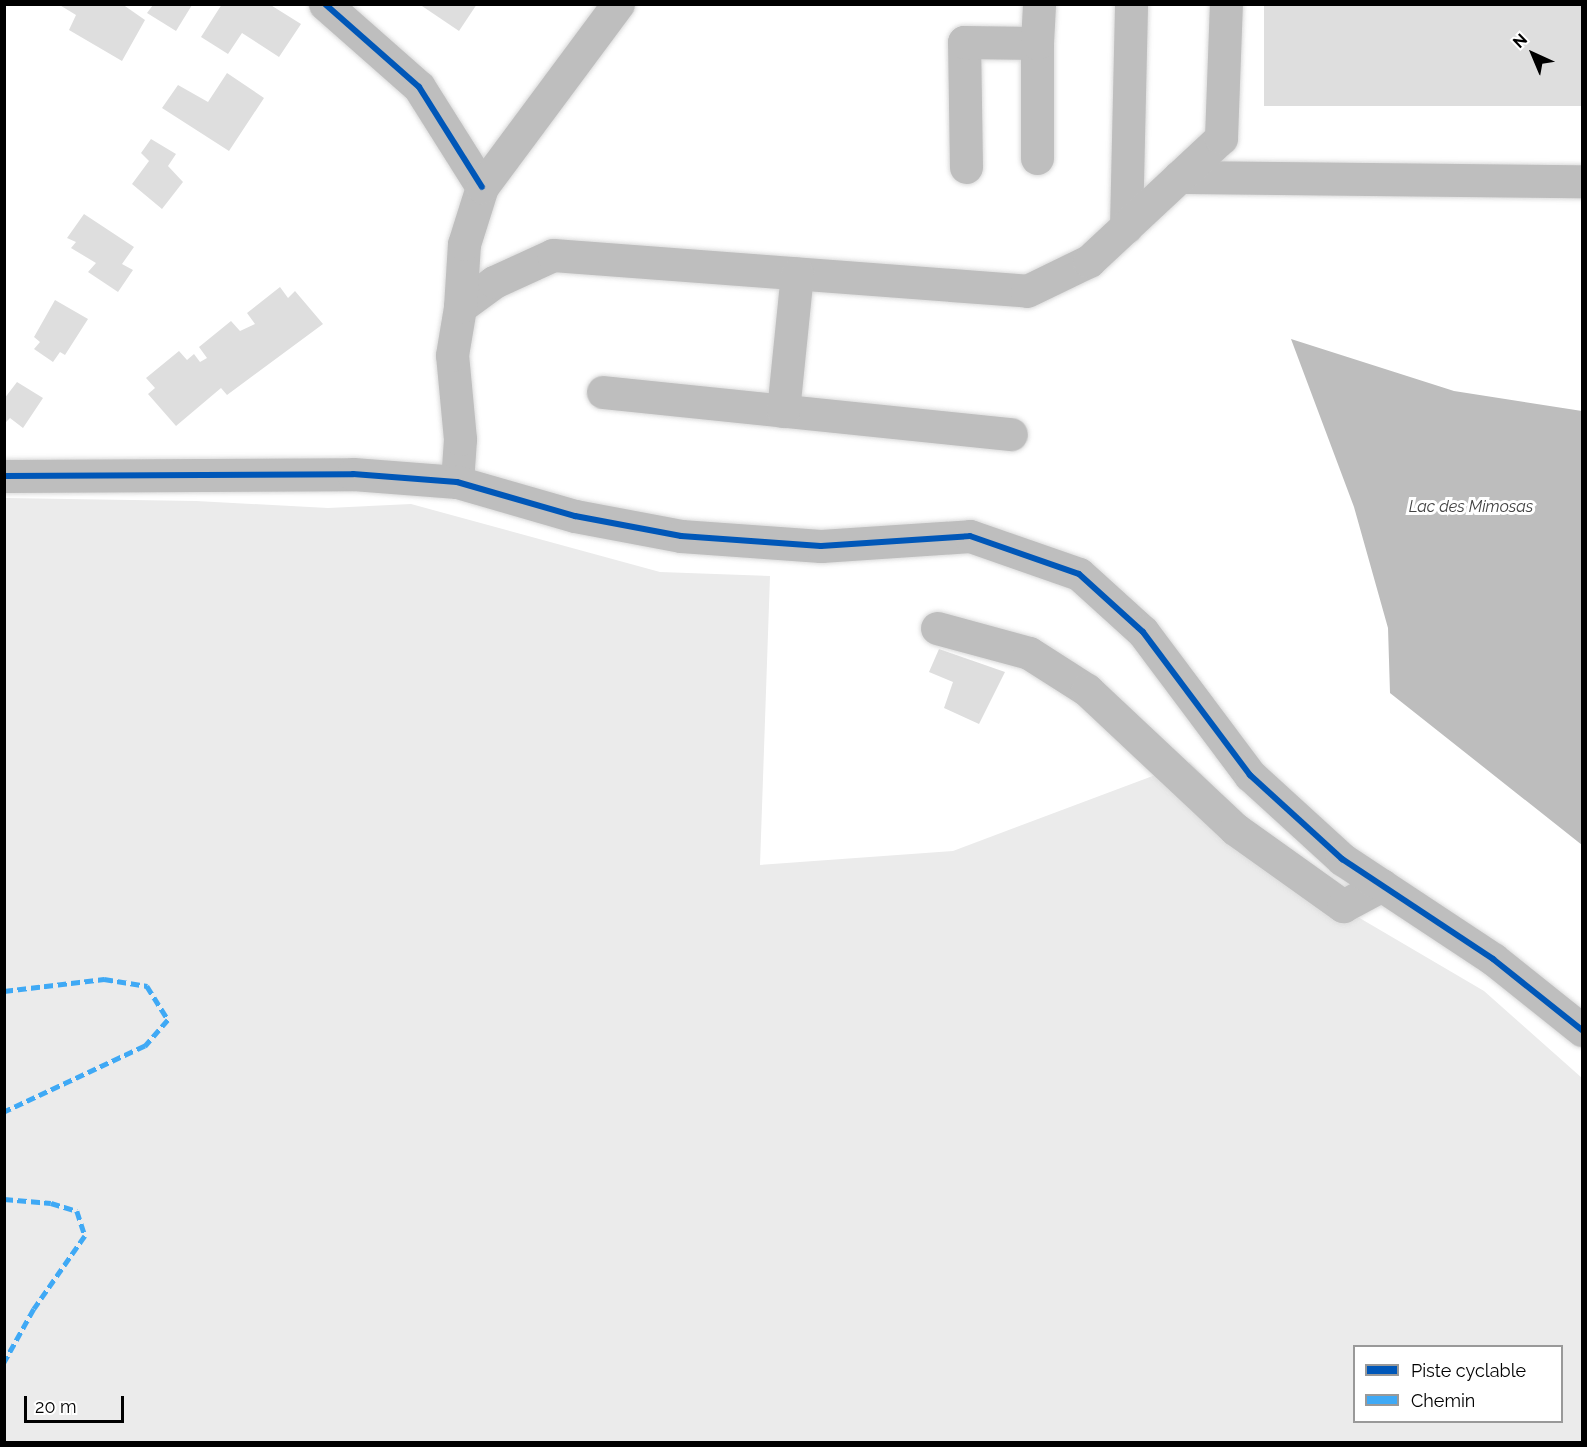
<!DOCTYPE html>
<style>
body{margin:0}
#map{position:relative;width:1587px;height:1447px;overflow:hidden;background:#fff;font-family:Raleway,sans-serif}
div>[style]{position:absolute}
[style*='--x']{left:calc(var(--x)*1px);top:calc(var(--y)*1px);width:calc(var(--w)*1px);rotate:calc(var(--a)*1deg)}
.green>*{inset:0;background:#ebebeb}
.water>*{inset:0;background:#bdbdbd}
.building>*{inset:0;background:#dedede;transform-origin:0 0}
.roads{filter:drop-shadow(0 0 2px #dbdbdb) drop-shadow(0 0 2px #dbdbdb)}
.minor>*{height:33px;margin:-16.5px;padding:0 16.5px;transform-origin:16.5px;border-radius:16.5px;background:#bebebe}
.major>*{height:33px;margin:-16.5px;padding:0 16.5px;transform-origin:16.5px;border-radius:16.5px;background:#bebebe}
.quiet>*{height:4.5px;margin-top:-2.25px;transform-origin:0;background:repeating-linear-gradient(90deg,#3fa9f5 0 9px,transparent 0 13.5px)}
.cycleway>*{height:6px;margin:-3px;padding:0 3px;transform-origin:3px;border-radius:3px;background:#0057b8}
span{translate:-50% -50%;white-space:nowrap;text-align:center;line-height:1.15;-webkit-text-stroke:6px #fff;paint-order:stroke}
.water-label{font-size:16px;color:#424242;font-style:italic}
.frame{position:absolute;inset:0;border:6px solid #000;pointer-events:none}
.legend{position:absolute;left:1353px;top:1345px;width:210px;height:78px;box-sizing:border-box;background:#fff;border:2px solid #999;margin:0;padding:8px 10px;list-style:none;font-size:18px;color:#000}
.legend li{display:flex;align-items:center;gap:12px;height:30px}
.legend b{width:30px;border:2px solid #999}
.north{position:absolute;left:1503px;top:24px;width:60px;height:60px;-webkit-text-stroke:4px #fff;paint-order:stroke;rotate:316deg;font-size:16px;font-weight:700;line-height:24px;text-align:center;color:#000}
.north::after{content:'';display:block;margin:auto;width:21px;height:27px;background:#000;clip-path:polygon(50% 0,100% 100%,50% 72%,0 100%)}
.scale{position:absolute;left:24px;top:1396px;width:100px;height:27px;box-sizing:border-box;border:3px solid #000;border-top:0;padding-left:8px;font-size:18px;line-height:21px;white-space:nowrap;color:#000;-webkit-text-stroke:4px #fff;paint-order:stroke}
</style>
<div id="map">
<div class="green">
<i style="clip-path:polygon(evenodd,5px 498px,196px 501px,328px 508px,411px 504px,660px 572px,770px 576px,760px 865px,953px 851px,1190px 762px,1317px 893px,1484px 991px,1582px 1078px,1582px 1442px,5px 1442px,5px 498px,1354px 1346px,1562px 1346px,1562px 1422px,1354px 1422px,1354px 1346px)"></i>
</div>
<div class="water">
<i style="clip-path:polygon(1291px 339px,1454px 391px,1582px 411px,1582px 845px,1390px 693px,1388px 628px,1354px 507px)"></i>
</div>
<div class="building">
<i style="clip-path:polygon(58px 4px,122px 4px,145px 20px,122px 61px,69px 30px,76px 15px)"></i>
<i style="clip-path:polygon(222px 4px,269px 4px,301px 24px,279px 57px,242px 33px,228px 54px,201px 37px)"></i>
<i style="clip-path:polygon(419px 4px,477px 4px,459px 31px)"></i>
<i style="left:1264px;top:4px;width:318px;height:102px"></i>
<i style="clip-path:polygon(153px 5px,192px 5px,176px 31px,147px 13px)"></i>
<i style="clip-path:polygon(227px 73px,264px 98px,229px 151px,162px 108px,178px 85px,208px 102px)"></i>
<i style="clip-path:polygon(151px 139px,176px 154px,168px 166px,183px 182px,162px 209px,132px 184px,149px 161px,141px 153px)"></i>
<i style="clip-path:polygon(84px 214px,134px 247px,122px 264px,133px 270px,118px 292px,88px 272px,96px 263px,71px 248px,76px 242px,67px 238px)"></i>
<i style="clip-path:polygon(280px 287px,288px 298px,295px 291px,323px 324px,227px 395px,221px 388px,176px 426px,148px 394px,155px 388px,146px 378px,179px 351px,187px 360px,194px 354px,200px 362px,207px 358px,199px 347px,231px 321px,240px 331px,255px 324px,247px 313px)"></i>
<i style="clip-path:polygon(55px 300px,88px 319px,65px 355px,60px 352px,53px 362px,34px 349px,40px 342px,34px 337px)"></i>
<i style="clip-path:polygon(17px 382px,43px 398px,23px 428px,10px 418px,4px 424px,4px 399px)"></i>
<i style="clip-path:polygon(939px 649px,1005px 672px,979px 724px,944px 708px,953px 682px,929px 672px)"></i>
</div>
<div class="roads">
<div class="minor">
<i style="--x:325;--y:4;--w:125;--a:41.4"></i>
<i style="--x:419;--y:87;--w:118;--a:57.8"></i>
<i style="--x:1037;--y:158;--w:115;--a:-90"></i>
<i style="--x:966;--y:167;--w:125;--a:-90.9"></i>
<i style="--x:964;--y:42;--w:73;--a:0.8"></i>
<i style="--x:1037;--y:43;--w:39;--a:-87"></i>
<i style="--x:1179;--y:177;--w:403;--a:0.6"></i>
<i style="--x:1126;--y:227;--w:223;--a:-88.7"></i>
<i style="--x:460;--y:307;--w:42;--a:-36.3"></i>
<i style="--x:494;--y:282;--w:65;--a:-24.6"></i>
<i style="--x:553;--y:255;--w:475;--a:4.3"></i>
<i style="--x:1027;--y:291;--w:69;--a:-25.8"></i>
<i style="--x:1089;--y:261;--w:180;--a:-43"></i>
<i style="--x:1221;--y:138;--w:134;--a:-87.9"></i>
<i style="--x:603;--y:392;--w:410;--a:5.9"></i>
<i style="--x:783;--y:411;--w:138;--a:-84.2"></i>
<i style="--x:457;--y:482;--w:43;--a:-86"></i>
<i style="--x:460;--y:439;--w:84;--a:-95.4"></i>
<i style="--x:452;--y:355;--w:49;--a:-80.5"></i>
<i style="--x:460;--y:307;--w:63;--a:-86.4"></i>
<i style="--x:464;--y:244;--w:60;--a:-72.5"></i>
<i style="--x:482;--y:187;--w:228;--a:-53.4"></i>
<i style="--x:937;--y:628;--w:95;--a:15.2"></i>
<i style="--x:1029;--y:653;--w:69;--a:32.5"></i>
<i style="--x:1087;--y:690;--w:203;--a:43.2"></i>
<i style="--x:1235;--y:829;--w:133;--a:35.5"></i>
<i style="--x:1343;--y:906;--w:44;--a:-28.3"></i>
</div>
<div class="major">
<i style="--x:4;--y:476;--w:349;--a:-0.3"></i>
<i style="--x:353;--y:474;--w:104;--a:4.4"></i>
<i style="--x:457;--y:482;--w:123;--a:16.1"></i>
<i style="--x:575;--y:516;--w:108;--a:10.7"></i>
<i style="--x:681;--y:536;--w:140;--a:4.1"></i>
<i style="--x:821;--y:546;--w:149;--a:-3.8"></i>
<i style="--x:970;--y:536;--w:115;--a:19.2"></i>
<i style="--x:1079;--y:574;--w:86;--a:42.2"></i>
<i style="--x:1143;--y:632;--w:179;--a:53.2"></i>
<i style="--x:1250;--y:775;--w:125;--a:42.4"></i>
<i style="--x:1342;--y:859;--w:181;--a:33.5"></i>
<i style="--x:1493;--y:959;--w:114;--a:38.6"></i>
</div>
</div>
<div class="quiet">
<i style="--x:4;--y:991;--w:101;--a:-6.8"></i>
<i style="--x:104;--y:979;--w:44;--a:9.2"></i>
<i style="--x:147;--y:986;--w:40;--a:58"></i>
<i style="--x:168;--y:1020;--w:35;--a:131"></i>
<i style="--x:145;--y:1046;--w:156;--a:154.9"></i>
<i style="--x:4;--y:1199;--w:47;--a:4.9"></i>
<i style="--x:51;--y:1203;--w:27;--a:17"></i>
<i style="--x:77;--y:1211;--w:26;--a:72"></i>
<i style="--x:85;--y:1236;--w:89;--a:124.9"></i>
<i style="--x:34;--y:1309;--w:62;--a:119.1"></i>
</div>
<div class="cycleway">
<i style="--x:325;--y:4;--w:125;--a:41.4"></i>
<i style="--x:419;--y:87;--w:118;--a:57.8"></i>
<i style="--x:4;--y:476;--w:349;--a:-0.3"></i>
<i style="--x:353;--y:474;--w:104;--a:4.4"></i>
<i style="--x:457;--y:482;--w:123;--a:16.1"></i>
<i style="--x:575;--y:516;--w:108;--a:10.7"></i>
<i style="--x:681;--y:536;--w:140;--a:4.1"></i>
<i style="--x:821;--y:546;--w:149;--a:-3.8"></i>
<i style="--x:970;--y:536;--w:115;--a:19.2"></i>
<i style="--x:1079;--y:574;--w:86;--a:42.2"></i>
<i style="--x:1143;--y:632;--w:179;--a:53.2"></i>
<i style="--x:1250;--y:775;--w:125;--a:42.4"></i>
<i style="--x:1342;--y:859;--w:181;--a:33.5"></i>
<i style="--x:1493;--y:959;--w:114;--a:38.6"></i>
</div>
<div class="water-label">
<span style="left:1471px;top:507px">Lac des Mimosas</span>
</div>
<div class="frame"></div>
<ul class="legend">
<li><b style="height:8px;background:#0057b8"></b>Piste cyclable</li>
<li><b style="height:8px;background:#3fa9f5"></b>Chemin</li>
</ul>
<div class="north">N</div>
<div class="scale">20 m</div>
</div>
